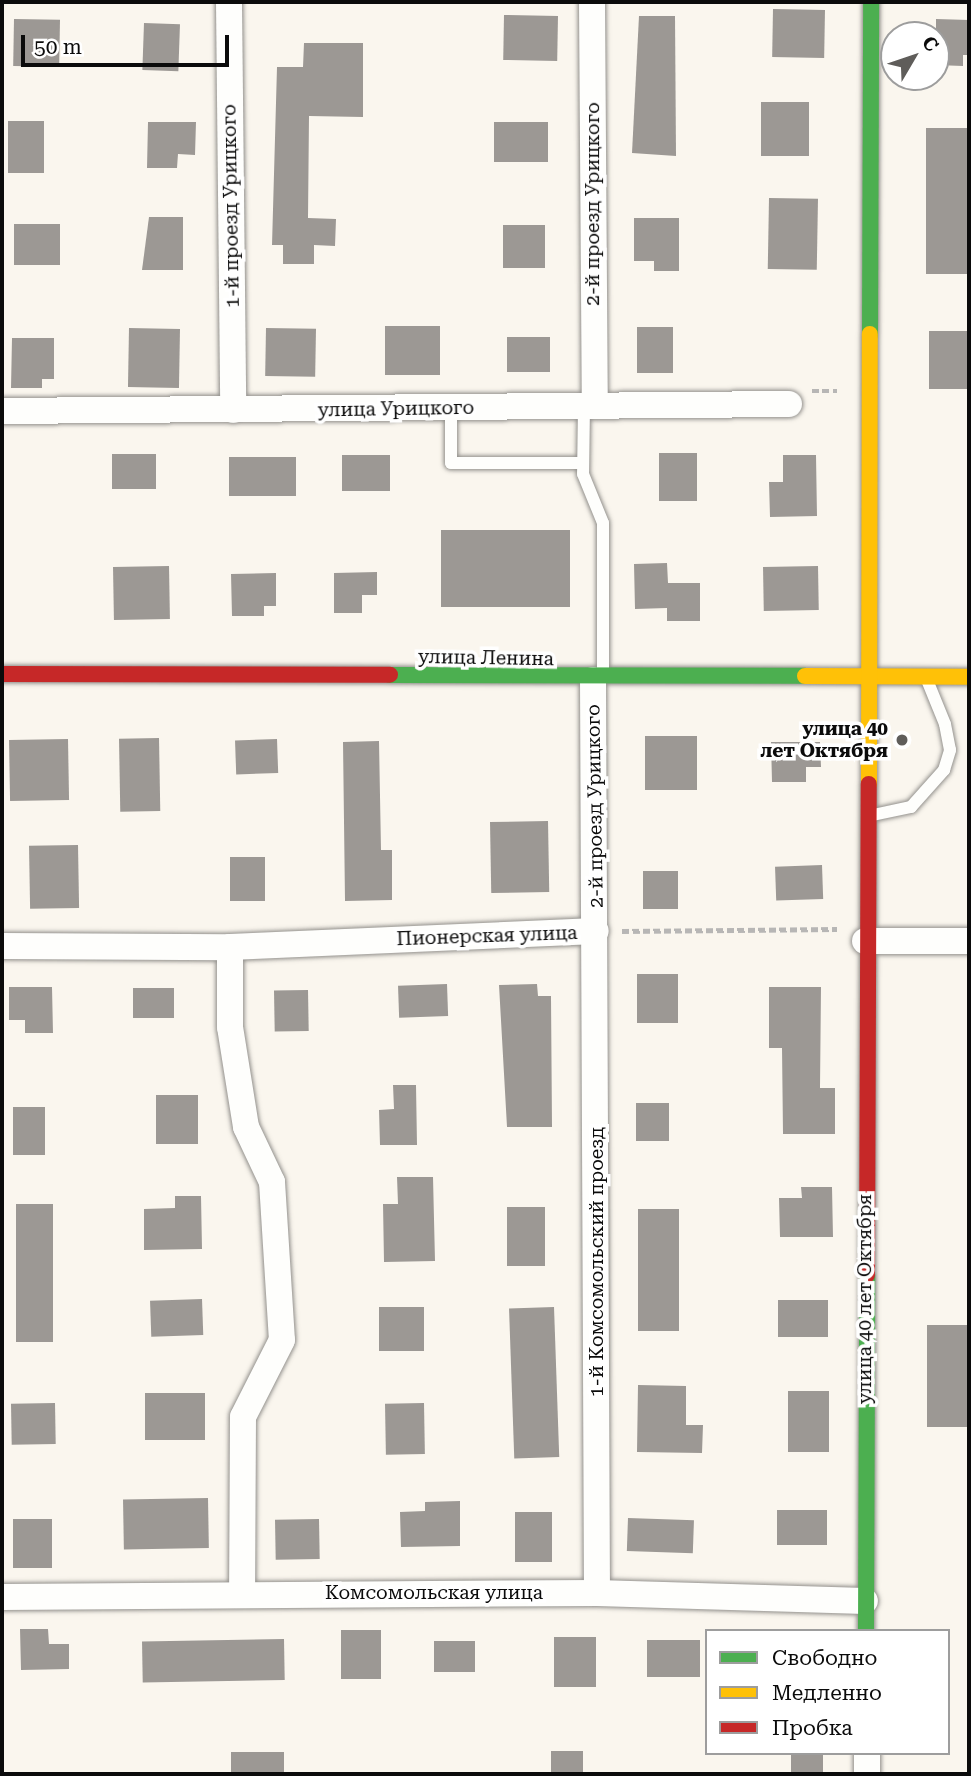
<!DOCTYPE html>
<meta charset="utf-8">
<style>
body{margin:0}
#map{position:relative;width:971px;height:1776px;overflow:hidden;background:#faf6ee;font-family:"Roboto Serif",serif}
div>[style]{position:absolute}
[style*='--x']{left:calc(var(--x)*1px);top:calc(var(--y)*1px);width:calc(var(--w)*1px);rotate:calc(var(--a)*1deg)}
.building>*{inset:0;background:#9c9894;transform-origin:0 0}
.path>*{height:4.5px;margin-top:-2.25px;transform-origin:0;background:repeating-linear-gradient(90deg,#b7b6b5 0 7px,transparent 0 10.5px)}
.roads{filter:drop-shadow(0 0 2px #93918d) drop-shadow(0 0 2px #93918d)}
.lane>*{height:12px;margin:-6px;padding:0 6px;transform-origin:6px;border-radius:6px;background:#fefefc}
.street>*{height:26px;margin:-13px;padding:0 13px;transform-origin:13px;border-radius:13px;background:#fefefc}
.fast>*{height:16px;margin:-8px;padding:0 8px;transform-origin:8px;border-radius:8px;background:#4caf50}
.slow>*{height:16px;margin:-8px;padding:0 8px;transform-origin:8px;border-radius:8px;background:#ffc107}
.jam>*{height:16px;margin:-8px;padding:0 8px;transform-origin:8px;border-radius:8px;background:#c62828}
.dots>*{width:19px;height:19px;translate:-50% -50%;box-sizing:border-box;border:4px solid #fff;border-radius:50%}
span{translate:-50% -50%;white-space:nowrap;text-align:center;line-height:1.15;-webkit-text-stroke:7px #fff;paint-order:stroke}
.street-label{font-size:19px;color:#0b0b0b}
.poi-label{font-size:19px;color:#0b0b0b;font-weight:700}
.right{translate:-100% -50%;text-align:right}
.frame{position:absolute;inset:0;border:4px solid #0b0b0b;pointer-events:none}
.legend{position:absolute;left:705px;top:1629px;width:245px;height:126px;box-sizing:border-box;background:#fff;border:2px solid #9d9d9d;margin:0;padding:9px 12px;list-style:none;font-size:21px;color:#0b0b0b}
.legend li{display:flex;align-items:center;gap:14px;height:35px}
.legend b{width:35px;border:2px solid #9d9d9d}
.north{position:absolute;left:880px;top:21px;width:70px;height:70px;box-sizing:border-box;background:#fff;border:2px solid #9d9d9d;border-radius:50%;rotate:51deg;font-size:19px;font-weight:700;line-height:28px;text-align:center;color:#0b0b0b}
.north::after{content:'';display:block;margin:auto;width:24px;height:32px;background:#5f5d5a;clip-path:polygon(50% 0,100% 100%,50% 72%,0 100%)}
.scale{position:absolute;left:21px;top:35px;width:208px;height:32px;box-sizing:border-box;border:4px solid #0b0b0b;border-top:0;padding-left:9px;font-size:21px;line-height:24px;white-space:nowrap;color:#0b0b0b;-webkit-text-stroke:5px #fff;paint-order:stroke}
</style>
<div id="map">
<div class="building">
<i style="left:773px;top:9px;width:52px;height:48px;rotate:1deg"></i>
<i style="left:504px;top:15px;width:54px;height:45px;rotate:1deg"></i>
<i style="clip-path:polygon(639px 16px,675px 16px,676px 156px,632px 153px)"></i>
<i style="left:14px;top:19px;width:46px;height:47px;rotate:1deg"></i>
<i style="clip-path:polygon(936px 19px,969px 20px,969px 55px,963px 55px,963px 66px,936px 65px)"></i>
<i style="left:144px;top:23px;width:36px;height:47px;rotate:2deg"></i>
<i style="clip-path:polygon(304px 43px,363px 43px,363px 117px,309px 116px,308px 218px,336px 219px,335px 246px,314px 245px,314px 264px,283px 264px,283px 245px,272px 245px,277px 67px,303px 67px)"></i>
<i style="left:761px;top:102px;width:48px;height:54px"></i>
<i style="left:8px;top:121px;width:36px;height:52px"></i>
<i style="clip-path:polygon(148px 122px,196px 122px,195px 155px,178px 154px,177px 168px,147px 168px)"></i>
<i style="left:494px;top:122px;width:54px;height:40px"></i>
<i style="left:926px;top:128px;width:43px;height:146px"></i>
<i style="left:769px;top:198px;width:49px;height:71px;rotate:1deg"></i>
<i style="clip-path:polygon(149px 217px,183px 217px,183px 270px,142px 270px)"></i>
<i style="clip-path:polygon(634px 218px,679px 218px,679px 271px,654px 271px,654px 261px,634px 261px)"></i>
<i style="left:14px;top:224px;width:46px;height:41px"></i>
<i style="left:503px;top:225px;width:42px;height:43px"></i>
<i style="left:385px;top:326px;width:55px;height:49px"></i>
<i style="left:637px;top:327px;width:36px;height:46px"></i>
<i style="left:129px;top:328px;width:51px;height:59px;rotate:1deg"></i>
<i style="left:266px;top:328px;width:50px;height:48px;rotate:1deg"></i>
<i style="left:929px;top:331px;width:40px;height:58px"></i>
<i style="left:507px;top:337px;width:43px;height:35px"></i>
<i style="clip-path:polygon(12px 338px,54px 338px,54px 379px,42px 379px,42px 388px,11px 388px)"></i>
<i style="left:697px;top:453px;width:48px;height:38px;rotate:90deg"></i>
<i style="left:112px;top:454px;width:44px;height:35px"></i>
<i style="left:390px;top:455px;width:36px;height:48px;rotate:90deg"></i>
<i style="clip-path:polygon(783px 455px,816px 455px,817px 516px,770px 517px,769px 482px,783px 482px)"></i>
<i style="left:296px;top:457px;width:39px;height:67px;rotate:90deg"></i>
<i style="left:441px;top:530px;width:129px;height:77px"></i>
<i style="clip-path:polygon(667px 563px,668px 583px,700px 583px,700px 621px,667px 621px,667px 608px,635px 609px,634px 564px)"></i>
<i style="left:169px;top:566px;width:53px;height:56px;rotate:89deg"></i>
<i style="left:818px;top:566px;width:44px;height:55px;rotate:89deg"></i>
<i style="clip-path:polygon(377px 572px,377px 595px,362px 595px,362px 613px,334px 613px,334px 573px)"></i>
<i style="clip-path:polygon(276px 573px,276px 606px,264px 606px,264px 616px,232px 616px,231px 574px)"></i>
<i style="left:645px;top:736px;width:52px;height:54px"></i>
<i style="left:159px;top:738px;width:73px;height:40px;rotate:89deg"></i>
<i style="left:68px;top:739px;width:61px;height:59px;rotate:89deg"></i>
<i style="left:277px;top:739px;width:34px;height:42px;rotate:88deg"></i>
<i style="clip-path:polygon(379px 741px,381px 850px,392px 850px,392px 900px,345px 901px,343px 742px)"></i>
<i style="clip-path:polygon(771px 742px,820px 742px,821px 767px,806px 767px,806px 782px,772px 782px)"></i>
<i style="left:548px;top:821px;width:71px;height:58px;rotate:89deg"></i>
<i style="left:78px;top:845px;width:63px;height:49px;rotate:89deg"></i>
<i style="left:230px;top:857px;width:35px;height:44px"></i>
<i style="left:822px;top:865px;width:34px;height:47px;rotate:88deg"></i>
<i style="left:678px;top:871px;width:38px;height:35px;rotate:90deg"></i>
<i style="left:637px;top:974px;width:41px;height:49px"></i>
<i style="left:447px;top:984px;width:32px;height:49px;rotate:88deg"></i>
<i style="clip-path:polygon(537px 984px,538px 996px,551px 996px,552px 1127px,507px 1127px,499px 985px)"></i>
<i style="clip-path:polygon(9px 987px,52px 987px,53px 1033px,25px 1033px,25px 1020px,9px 1020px)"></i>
<i style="clip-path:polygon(769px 987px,821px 987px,820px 1088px,835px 1088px,835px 1134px,783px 1134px,782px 1048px,769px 1048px)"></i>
<i style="left:174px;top:988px;width:30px;height:41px;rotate:90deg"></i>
<i style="left:308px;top:990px;width:41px;height:34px;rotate:89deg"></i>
<i style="clip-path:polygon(393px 1085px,416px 1085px,417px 1145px,380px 1145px,379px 1110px,394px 1109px)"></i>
<i style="left:156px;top:1095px;width:42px;height:49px"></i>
<i style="left:636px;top:1103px;width:33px;height:38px"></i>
<i style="left:13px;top:1107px;width:32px;height:48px"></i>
<i style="clip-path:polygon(397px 1177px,433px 1177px,435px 1261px,384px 1262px,383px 1204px,398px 1204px)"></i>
<i style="clip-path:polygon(801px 1187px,832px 1187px,833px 1237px,780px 1237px,779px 1198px,802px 1198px)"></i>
<i style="clip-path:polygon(175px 1196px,201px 1196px,202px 1249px,144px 1250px,144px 1209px,175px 1208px)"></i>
<i style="left:53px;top:1204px;width:138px;height:37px;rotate:90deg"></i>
<i style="left:507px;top:1207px;width:38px;height:59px"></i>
<i style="left:638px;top:1209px;width:41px;height:122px"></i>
<i style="left:202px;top:1299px;width:36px;height:52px;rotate:88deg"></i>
<i style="left:778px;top:1300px;width:50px;height:37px"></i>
<i style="left:379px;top:1307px;width:45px;height:44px"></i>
<i style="left:554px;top:1307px;width:150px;height:45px;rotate:88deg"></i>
<i style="left:969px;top:1325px;width:102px;height:42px;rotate:90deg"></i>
<i style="clip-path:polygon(638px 1385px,686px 1386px,686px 1425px,703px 1425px,702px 1453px,637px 1452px)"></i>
<i style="left:788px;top:1391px;width:41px;height:61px"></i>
<i style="left:205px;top:1393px;width:47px;height:60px;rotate:90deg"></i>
<i style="left:55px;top:1403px;width:41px;height:44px;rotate:89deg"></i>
<i style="left:424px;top:1403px;width:51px;height:39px;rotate:89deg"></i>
<i style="left:208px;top:1498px;width:50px;height:85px;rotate:89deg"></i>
<i style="clip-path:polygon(460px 1501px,460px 1546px,401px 1547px,400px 1512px,425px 1511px,425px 1502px)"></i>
<i style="left:827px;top:1510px;width:35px;height:50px;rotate:90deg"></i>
<i style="left:515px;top:1512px;width:37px;height:50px"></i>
<i style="left:628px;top:1518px;width:66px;height:33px;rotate:2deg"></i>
<i style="left:13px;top:1519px;width:39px;height:49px"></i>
<i style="left:319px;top:1519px;width:40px;height:44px;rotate:89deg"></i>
<i style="clip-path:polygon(20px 1629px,48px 1629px,49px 1644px,69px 1644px,69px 1669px,21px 1670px)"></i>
<i style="left:381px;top:1630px;width:49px;height:40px;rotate:90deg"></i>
<i style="left:554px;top:1637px;width:42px;height:50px"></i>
<i style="left:284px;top:1639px;width:41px;height:142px;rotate:89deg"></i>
<i style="left:700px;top:1640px;width:37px;height:53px;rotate:90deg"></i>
<i style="left:434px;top:1641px;width:41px;height:31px"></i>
<i style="left:551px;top:1751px;width:32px;height:23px"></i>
<i style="left:284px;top:1752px;width:22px;height:53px;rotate:90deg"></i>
<i style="left:791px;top:1753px;width:32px;height:21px"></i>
</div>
<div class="path">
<i style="--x:812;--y:391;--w:25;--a:0"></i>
<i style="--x:622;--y:931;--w:215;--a:-0.5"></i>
</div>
<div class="roads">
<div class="lane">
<i style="--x:584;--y:406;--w:68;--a:90.8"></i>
<i style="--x:583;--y:474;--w:53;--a:67.8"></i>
<i style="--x:603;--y:523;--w:149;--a:90"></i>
<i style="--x:451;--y:408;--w:55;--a:90"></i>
<i style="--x:451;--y:463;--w:132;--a:0"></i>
<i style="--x:873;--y:815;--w:39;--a:-12"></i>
<i style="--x:911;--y:807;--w:50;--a:-48.3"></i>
<i style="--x:944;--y:770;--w:21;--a:-73"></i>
<i style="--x:950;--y:750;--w:26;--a:-101"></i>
<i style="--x:945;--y:724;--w:48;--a:-112.2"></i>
</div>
<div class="street">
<i style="--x:229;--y:2;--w:408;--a:89.4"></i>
<i style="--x:592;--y:2;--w:404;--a:89.6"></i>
<i style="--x:2;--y:411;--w:787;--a:-0.51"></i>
<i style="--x:593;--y:680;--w:913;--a:89.75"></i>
<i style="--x:865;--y:941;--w:104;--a:0"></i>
<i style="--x:2;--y:946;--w:228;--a:0.3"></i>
<i style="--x:230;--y:947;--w:366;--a:-2.5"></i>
<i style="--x:230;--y:947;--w:80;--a:90"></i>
<i style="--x:230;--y:1027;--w:101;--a:80.9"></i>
<i style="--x:246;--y:1127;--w:61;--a:64.7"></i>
<i style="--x:272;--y:1182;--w:158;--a:86.4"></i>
<i style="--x:282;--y:1340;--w:86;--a:116.9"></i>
<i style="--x:243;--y:1417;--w:177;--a:90.3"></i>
<i style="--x:2;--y:1597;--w:595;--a:-0.39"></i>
<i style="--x:597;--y:1593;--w:268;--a:1.7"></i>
<i style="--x:867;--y:1753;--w:21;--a:90"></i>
</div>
<div class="fast">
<i style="--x:870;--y:334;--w:332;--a:-89.8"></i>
<i style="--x:390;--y:675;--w:415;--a:0.1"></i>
<i style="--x:866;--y:1631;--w:356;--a:-89.8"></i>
</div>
<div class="slow">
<i style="--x:805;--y:676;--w:164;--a:0.3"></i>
<i style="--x:869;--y:784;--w:450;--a:-89.9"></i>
</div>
<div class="jam">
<i style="--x:2;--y:674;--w:388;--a:0.1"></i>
<i style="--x:867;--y:1275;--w:491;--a:-89.8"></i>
</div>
</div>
<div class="dots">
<i style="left:902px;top:740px;background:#5f5d5a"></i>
</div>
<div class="street-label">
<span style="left:593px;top:204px;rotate:-90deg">2-й проезд Урицкого</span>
<span style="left:231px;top:206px;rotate:-91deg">1-й проезд Урицкого</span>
<span style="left:396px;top:409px;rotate:-1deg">улица Урицкого</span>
<span style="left:486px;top:658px;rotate:1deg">улица Ленина</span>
<span style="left:595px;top:806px;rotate:-91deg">2-й проезд Урицкого</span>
<span style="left:487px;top:936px;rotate:-2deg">Пионерская улица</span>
<span style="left:597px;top:1262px;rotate:-90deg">1-й Комсомольский проезд</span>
<span style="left:865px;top:1299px;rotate:-90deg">улица 40 лет Октября</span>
<span style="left:434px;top:1593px">Комсомольская улица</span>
</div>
<div class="poi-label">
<span class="right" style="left:888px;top:740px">улица 40<br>лет Октября</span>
</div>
<div class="frame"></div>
<ul class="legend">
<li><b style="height:9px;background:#4caf50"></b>Свободно</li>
<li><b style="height:9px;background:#ffc107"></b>Медленно</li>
<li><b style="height:9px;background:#c62828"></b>Пробка</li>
</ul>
<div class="north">С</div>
<div class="scale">50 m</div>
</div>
